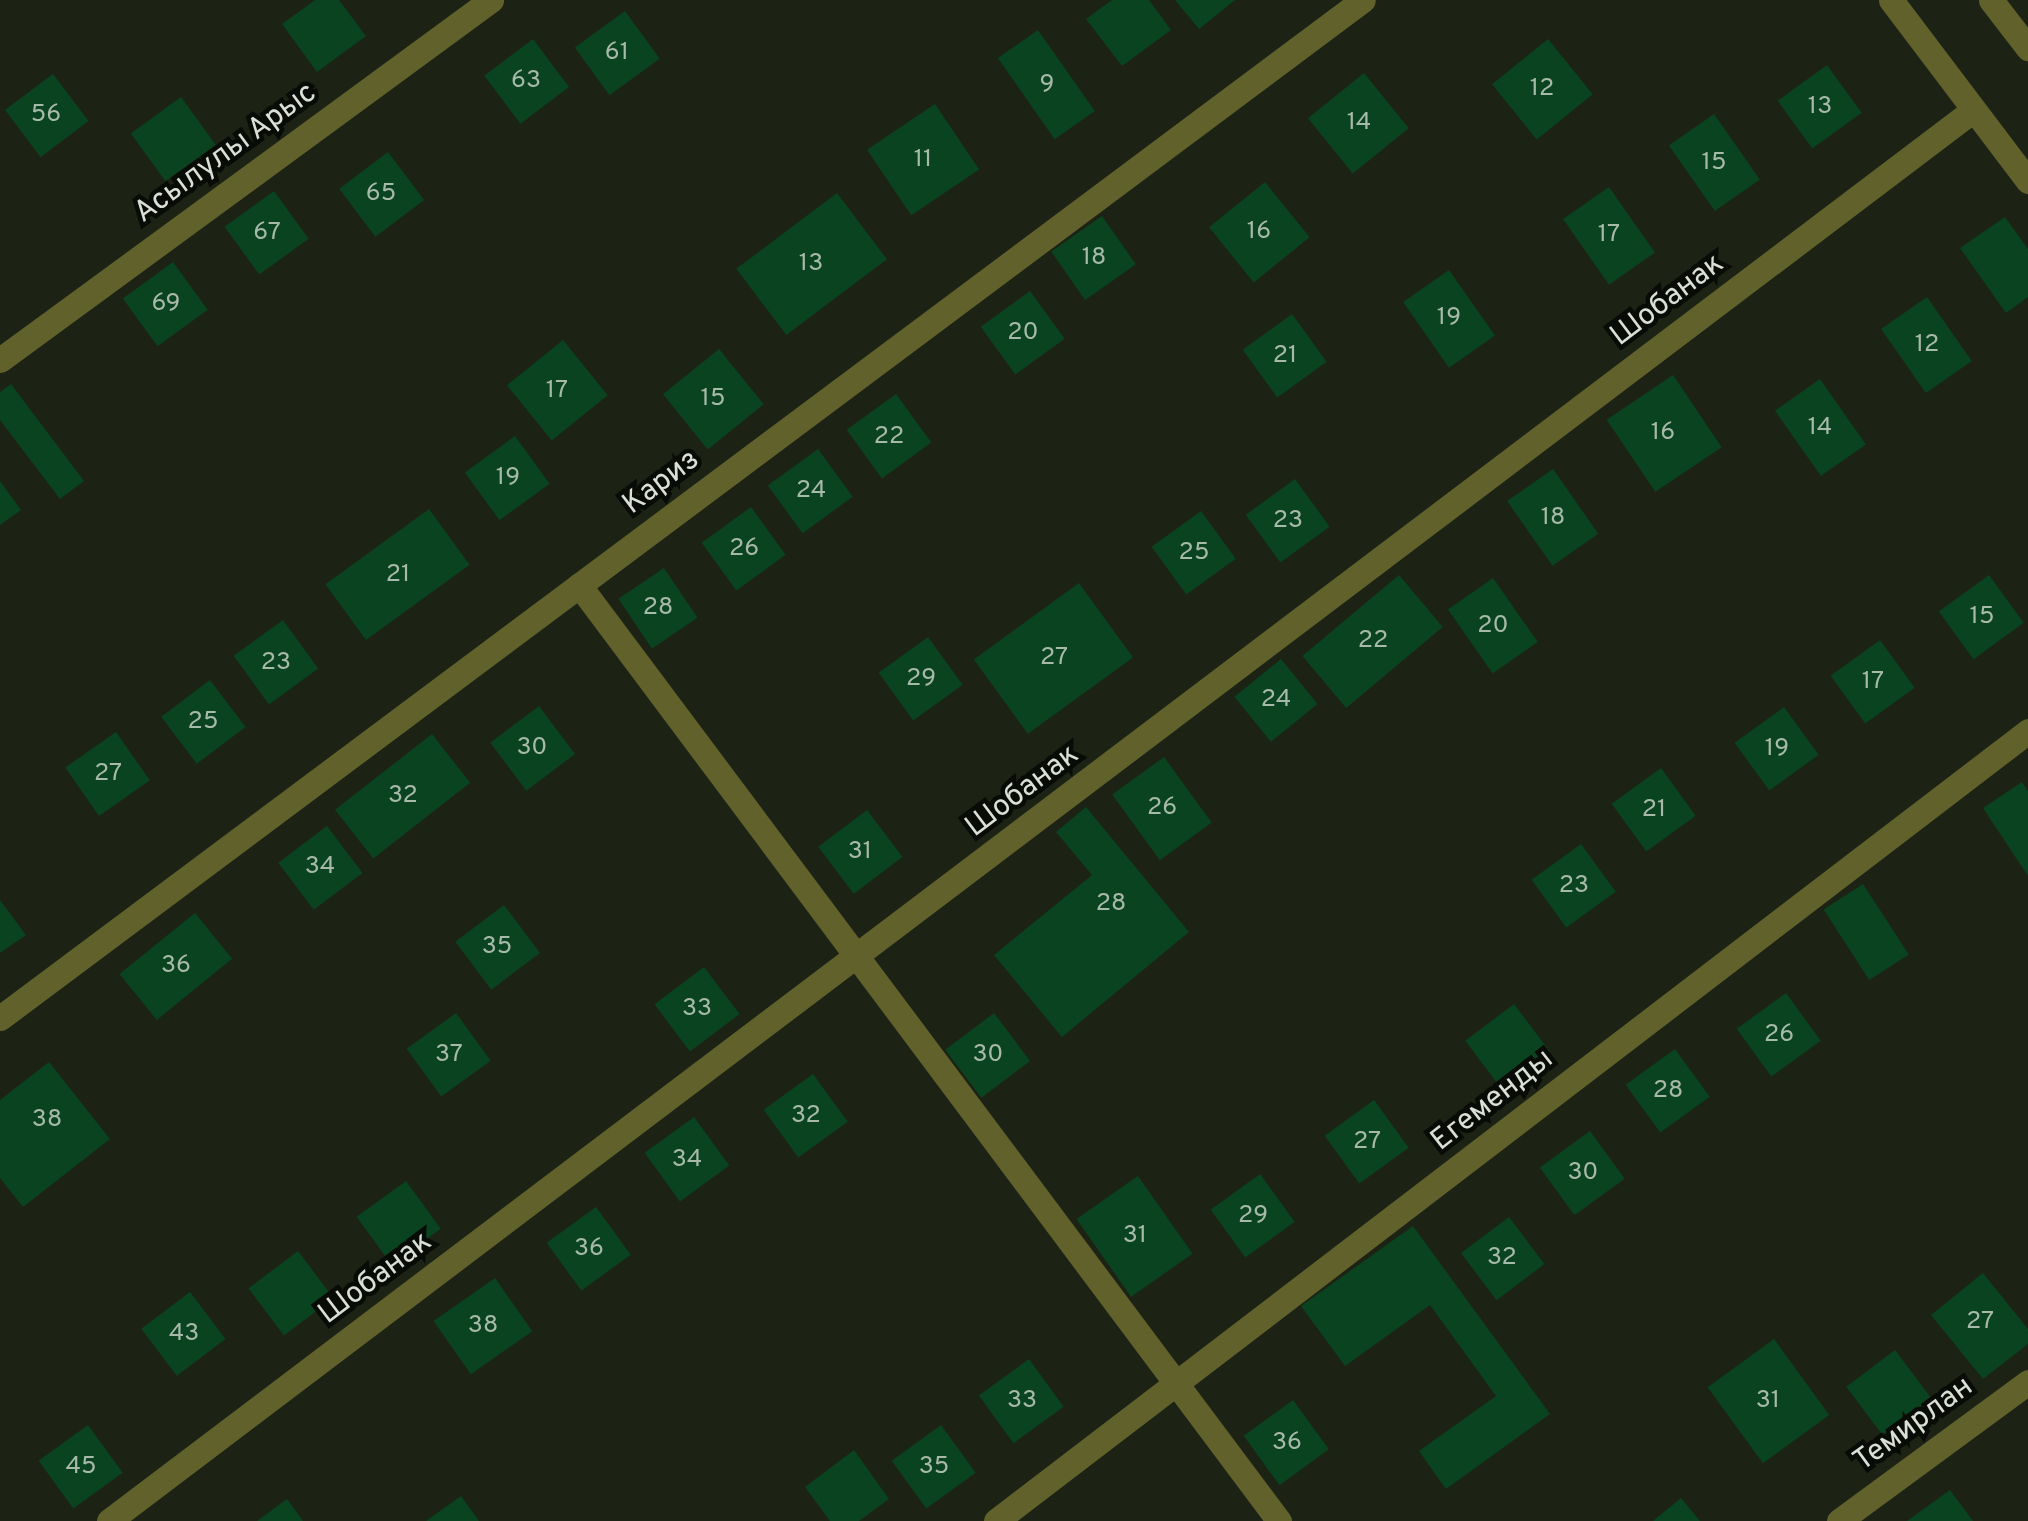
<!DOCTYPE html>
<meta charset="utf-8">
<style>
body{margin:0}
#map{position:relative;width:2028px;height:1521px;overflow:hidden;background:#1c2315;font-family:Overpass,sans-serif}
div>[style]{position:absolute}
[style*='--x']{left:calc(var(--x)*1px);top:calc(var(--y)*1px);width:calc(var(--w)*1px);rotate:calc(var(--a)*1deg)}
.building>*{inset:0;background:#0a431f;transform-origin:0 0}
.minor>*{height:25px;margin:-12.5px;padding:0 12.5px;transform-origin:12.5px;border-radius:12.5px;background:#61612c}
span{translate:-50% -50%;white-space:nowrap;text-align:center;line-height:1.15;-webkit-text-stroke:9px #080b06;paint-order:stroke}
.number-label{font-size:25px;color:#a7b9a8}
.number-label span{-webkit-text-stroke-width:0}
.street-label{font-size:30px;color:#dbe0d6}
</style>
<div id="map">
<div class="building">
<i style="clip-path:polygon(315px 0,339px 0,366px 36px,317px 72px,282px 24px)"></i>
<i style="clip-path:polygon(1112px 0,1149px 0,1171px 30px,1122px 66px,1086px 19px)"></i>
<i style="clip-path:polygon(1175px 0,1235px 0,1199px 29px)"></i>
<i style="left:625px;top:11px;width:59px;height:62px;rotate:54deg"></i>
<i style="left:1038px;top:30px;width:99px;height:49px;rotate:55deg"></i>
<i style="left:533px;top:39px;width:60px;height:61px;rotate:53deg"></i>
<i style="left:1548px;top:39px;width:71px;height:72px;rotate:51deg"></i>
<i style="left:1827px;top:65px;width:59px;height:61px;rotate:54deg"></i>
<i style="left:1364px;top:73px;width:71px;height:72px;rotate:51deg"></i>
<i style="left:53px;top:74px;width:59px;height:60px;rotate:53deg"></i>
<i style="left:181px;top:97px;width:59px;height:62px;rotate:54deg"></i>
<i style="left:935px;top:104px;width:79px;height:82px;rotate:56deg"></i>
<i style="left:1714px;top:114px;width:80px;height:55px;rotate:55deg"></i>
<i style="left:388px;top:152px;width:60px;height:61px;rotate:53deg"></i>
<i style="left:1265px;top:182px;width:71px;height:72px;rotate:51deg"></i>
<i style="left:1609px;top:187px;width:80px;height:56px;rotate:55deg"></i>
<i style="left:274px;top:191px;width:59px;height:61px;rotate:54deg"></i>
<i style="left:837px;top:193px;width:83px;height:126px;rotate:53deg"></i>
<i style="left:1102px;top:216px;width:59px;height:62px;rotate:55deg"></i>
<i style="clip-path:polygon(2005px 217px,2028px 249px,2028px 297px,2006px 313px,1960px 248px)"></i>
<i style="left:173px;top:262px;width:59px;height:62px;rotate:54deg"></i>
<i style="left:1449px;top:270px;width:80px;height:56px;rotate:55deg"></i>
<i style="left:1030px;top:291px;width:59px;height:61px;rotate:54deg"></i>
<i style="left:1927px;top:297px;width:78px;height:56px;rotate:55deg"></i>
<i style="left:1292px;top:314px;width:59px;height:61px;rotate:54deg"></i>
<i style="left:563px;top:340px;width:71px;height:72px;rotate:51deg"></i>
<i style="left:719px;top:349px;width:71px;height:72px;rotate:51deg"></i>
<i style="left:1673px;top:375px;width:87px;height:80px;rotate:56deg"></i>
<i style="left:1820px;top:379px;width:80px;height:55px;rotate:55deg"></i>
<i style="clip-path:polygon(11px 384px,84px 481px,60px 499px,0 420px,0 392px)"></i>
<i style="left:896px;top:394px;width:60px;height:61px;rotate:54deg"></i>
<i style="left:515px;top:436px;width:59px;height:62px;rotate:54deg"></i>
<i style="left:818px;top:449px;width:59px;height:62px;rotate:54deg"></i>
<i style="left:1553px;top:469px;width:79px;height:56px;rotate:55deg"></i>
<i style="left:1295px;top:479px;width:59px;height:61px;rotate:54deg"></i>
<i style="clip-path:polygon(0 481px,21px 510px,0 525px)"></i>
<i style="left:751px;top:507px;width:59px;height:61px;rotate:54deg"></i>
<i style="left:429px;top:509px;width:69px;height:128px;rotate:54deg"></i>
<i style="left:1201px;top:511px;width:59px;height:61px;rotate:54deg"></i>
<i style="left:664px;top:568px;width:60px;height:55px;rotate:56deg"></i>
<i style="left:1399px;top:575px;width:68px;height:126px;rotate:50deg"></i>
<i style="left:1989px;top:575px;width:59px;height:62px;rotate:54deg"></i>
<i style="left:1493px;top:578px;width:78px;height:55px;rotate:55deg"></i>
<i style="left:1079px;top:583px;width:92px;height:130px;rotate:54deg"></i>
<i style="left:283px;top:620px;width:60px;height:61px;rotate:54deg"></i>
<i style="left:928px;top:637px;width:59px;height:61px;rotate:54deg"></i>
<i style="left:1880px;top:640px;width:59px;height:61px;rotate:54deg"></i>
<i style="left:1281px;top:659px;width:58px;height:60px;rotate:51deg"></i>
<i style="left:210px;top:680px;width:59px;height:61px;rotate:53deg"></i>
<i style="left:539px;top:706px;width:60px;height:61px;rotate:53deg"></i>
<i style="left:1784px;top:707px;width:59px;height:61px;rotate:54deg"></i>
<i style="left:116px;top:732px;width:59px;height:62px;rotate:55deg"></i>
<i style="left:432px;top:734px;width:62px;height:123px;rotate:52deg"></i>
<i style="left:1164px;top:757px;width:81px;height:64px;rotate:54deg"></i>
<i style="left:1661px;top:768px;width:59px;height:61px;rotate:54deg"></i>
<i style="clip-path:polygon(2022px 782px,2028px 791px,2028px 876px,1983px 808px)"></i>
<i style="clip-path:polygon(1086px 807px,1189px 932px,1062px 1037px,994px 955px,1092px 875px,1056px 832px)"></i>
<i style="left:867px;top:810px;width:59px;height:61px;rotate:53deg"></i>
<i style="left:327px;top:826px;width:59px;height:61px;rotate:53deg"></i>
<i style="left:1581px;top:844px;width:59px;height:61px;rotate:54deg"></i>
<i style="left:1863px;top:884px;width:84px;height:47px;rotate:57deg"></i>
<i style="clip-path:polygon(0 900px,26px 935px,0 953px)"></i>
<i style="left:504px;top:905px;width:60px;height:61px;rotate:53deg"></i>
<i style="left:195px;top:913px;width:59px;height:97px;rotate:51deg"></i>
<i style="left:704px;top:967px;width:59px;height:62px;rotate:53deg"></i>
<i style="left:1786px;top:993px;width:59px;height:61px;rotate:54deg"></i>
<i style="left:1514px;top:1004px;width:60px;height:61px;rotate:53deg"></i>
<i style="left:456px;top:1013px;width:59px;height:61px;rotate:54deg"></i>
<i style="left:994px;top:1013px;width:60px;height:61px;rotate:53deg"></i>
<i style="left:1675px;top:1049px;width:59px;height:61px;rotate:54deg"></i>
<i style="clip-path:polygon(49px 1062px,110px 1139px,23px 1207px,0 1178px,0 1100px)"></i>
<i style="left:813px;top:1074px;width:59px;height:61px;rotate:54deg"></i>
<i style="left:1374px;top:1100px;width:59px;height:61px;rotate:54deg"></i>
<i style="left:694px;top:1117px;width:60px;height:61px;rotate:54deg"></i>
<i style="left:1590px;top:1131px;width:59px;height:62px;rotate:54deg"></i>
<i style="left:1260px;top:1174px;width:59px;height:61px;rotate:54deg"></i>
<i style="left:1138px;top:1176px;width:95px;height:75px;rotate:55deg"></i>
<i style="left:406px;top:1181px;width:59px;height:61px;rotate:54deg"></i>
<i style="left:596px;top:1207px;width:59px;height:61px;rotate:54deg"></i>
<i style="left:1509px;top:1217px;width:59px;height:60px;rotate:53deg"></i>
<i style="clip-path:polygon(1413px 1226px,1550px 1414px,1446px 1489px,1419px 1451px,1496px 1396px,1430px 1305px,1345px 1366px,1301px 1306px)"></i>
<i style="left:298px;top:1251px;width:59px;height:62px;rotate:53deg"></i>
<i style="clip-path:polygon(1983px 1273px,2028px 1329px,2028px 1344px,1983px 1379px,1931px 1315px)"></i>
<i style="left:495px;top:1278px;width:65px;height:75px;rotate:55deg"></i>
<i style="left:190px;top:1292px;width:59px;height:61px;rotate:53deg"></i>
<i style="left:1774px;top:1339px;width:94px;height:82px;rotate:54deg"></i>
<i style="left:1895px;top:1350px;width:60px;height:61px;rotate:53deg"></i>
<i style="left:1029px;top:1359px;width:59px;height:62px;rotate:54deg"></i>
<i style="left:1293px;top:1400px;width:61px;height:61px;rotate:54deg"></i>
<i style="left:88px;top:1425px;width:59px;height:61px;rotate:54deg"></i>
<i style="left:941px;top:1425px;width:59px;height:61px;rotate:54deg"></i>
<i style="clip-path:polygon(854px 1450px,889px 1499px,859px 1521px,830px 1521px,805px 1487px)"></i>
<i style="clip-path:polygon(1950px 1490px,1973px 1521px,1907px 1521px)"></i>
<i style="clip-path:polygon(461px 1496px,479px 1521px,426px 1521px)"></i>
<i style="clip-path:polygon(1681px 1498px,1700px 1521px,1653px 1521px)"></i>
<i style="clip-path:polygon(287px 1499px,303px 1521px,257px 1521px)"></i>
</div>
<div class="minor">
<i style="--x:1891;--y:0;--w:227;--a:52.9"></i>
<i style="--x:1991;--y:0;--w:61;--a:52.4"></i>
<i style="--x:0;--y:360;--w:609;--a:-36.25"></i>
<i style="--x:579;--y:585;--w:1169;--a:53.21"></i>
<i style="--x:0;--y:1018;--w:1701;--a:-36.76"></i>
<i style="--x:109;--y:1521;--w:2338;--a:-37.12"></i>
<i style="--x:996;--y:1521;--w:1300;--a:-37.43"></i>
<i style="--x:1839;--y:1521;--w:235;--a:-36.3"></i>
</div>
<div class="number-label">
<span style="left:617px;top:53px">61</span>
<span style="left:526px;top:81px">63</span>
<span style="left:1047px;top:85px">9</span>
<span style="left:1542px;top:89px">12</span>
<span style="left:1820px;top:107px">13</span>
<span style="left:46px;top:115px">56</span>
<span style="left:1359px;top:123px">14</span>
<span style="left:923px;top:160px">11</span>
<span style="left:1714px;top:163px">15</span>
<span style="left:381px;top:194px">65</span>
<span style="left:1259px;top:232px">16</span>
<span style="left:267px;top:233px">67</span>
<span style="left:1609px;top:235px">17</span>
<span style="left:1094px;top:258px">18</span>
<span style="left:811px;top:264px">13</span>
<span style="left:166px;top:304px">69</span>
<span style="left:1449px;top:318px">19</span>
<span style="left:1023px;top:333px">20</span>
<span style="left:1927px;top:345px">12</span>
<span style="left:1285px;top:356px">21</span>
<span style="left:557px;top:391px">17</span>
<span style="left:713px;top:399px">15</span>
<span style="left:1820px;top:428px">14</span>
<span style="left:1663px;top:433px">16</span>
<span style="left:889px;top:437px">22</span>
<span style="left:508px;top:478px">19</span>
<span style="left:811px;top:491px">24</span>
<span style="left:1553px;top:518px">18</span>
<span style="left:1288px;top:521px">23</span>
<span style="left:744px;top:549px">26</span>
<span style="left:1194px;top:553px">25</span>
<span style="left:398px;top:575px">21</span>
<span style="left:658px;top:608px">28</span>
<span style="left:1982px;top:617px">15</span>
<span style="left:1493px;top:626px">20</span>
<span style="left:1373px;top:641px">22</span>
<span style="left:1054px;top:658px">27</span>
<span style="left:276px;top:663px">23</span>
<span style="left:921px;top:679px">29</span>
<span style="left:1873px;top:682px">17</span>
<span style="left:1276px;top:700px">24</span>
<span style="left:203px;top:722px">25</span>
<span style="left:532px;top:748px">30</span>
<span style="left:1777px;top:749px">19</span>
<span style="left:108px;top:774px">27</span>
<span style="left:403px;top:796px">32</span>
<span style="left:1162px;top:808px">26</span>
<span style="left:1654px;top:810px">21</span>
<span style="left:860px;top:852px">31</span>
<span style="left:320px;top:867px">34</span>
<span style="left:1574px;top:886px">23</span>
<span style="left:1111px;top:904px">28</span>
<span style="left:497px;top:947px">35</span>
<span style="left:176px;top:966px">36</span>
<span style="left:697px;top:1009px">33</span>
<span style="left:1779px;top:1035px">26</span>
<span style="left:449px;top:1055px">37</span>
<span style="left:988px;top:1055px">30</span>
<span style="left:1668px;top:1091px">28</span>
<span style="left:806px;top:1116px">32</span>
<span style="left:47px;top:1120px">38</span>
<span style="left:1367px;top:1142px">27</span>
<span style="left:687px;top:1160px">34</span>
<span style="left:1583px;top:1173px">30</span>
<span style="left:1253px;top:1216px">29</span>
<span style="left:1135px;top:1236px">31</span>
<span style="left:589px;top:1249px">36</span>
<span style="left:1502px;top:1258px">32</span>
<span style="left:1980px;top:1322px">27</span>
<span style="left:483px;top:1326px">38</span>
<span style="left:184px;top:1334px">43</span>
<span style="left:1022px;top:1401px">33</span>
<span style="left:1768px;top:1401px">31</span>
<span style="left:1287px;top:1443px">36</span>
<span style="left:81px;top:1467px">45</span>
<span style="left:934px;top:1467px">35</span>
</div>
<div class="street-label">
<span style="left:226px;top:154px;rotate:-36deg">Асылулы Арыс</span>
<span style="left:1668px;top:301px;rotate:-37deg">Шобанак</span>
<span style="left:662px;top:483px;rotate:-37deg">Кариз</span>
<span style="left:1023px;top:792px;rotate:-37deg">Шобанак</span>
<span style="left:1493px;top:1101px;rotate:-38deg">Егеменды</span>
<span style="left:376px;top:1279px;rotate:-37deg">Шобанак</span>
<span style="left:1914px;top:1425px;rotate:-36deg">Темирлан</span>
</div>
</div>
